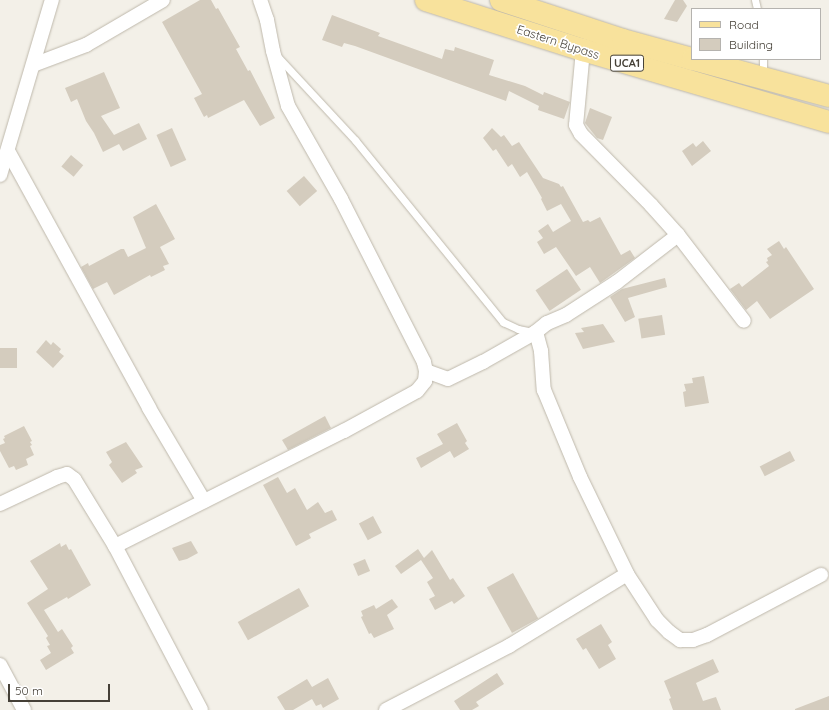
<!DOCTYPE html>
<style>
body{margin:0}
#map{position:relative;width:829px;height:710px;overflow:hidden;background:#f3f0e8;font-family:Quicksand,sans-serif}
div>[style]{position:absolute}
[style*='--x']{left:calc(var(--x)*1px);top:calc(var(--y)*1px);width:calc(var(--w)*1px);rotate:calc(var(--a)*1deg)}
.building>*{inset:0;background:#d4ccbe;transform-origin:0 0}
.roads{filter:drop-shadow(0 0 1px #beb8ab) drop-shadow(0 0 1px #beb8ab)}
.lane>*{height:7px;margin:-3.5px;padding:0 3.5px;transform-origin:3.5px;border-radius:3.5px;background:#fff}
.street>*{height:14px;margin:-7px;padding:0 7px;transform-origin:7px;border-radius:7px;background:#fff}
.primary>*{height:22px;margin:-11px;padding:0 11px;transform-origin:11px;border-radius:11px;background:#f8e29c}
span{translate:-50% -50%;white-space:nowrap;text-align:center;line-height:1.15;-webkit-text-stroke:3.5px #fff;paint-order:stroke}
.shield-label span{padding:1px 3px;background:#fff;border:1px solid;border-radius:3px;-webkit-text-stroke-width:0}
.shield-label{font-size:11px;color:#454037;font-weight:700}
.street-label{font-size:12px;color:#454037}
.legend{position:absolute;left:691px;top:8px;width:130px;height:52px;box-sizing:border-box;background:#fff;border:1px solid #b5b3af;margin:0;padding:5px 7px;list-style:none;font-size:12px;color:#454037}
.legend li{display:flex;align-items:center;gap:8px;height:20px}
.legend b{width:20px;border:1px solid #b5b3af}
.scale{position:absolute;left:8px;top:684px;width:102px;height:18px;box-sizing:border-box;border:2px solid #454037;border-top:0;padding-left:5px;font-size:12px;line-height:14px;white-space:nowrap;color:#454037;-webkit-text-stroke:3px #fff;paint-order:stroke}
</style>
<div id="map">
<div class="building">
<i style="clip-path:polygon(200px 0,211px 0,216px 9px,218px 8px,240px 47px,236px 49px,248px 71px,250px 70px,275px 118px,260px 126px,244px 100px,208px 118px,207px 115px,204px 117px,194px 98px,202px 94px,162px 22px)"></i>
<i style="clip-path:polygon(675px 0,683px 0,687px 6px,677px 22px,664px 19px)"></i>
<i style="clip-path:polygon(332px 15px,380px 33px,378px 36px,442px 59px,445px 49px,454px 51px,455px 47px,494px 60px,489px 75px,525px 86px,543px 95px,544px 92px,570px 102px,564px 119px,538px 110px,539px 106px,509px 91px,506px 101px,355px 46px,344px 43px,342px 47px,322px 40px)"></i>
<i style="clip-path:polygon(104px 72px,120px 108px,101px 116px,114px 135px,139px 123px,147px 139px,123px 151px,119px 144px,103px 152px,94px 133px,86px 121px,77px 99px,71px 102px,65px 88px)"></i>
<i style="clip-path:polygon(590px 108px,612px 117px,603px 140px,597px 138px,585px 123px)"></i>
<i style="left:172px;top:128px;width:35px;height:17px;rotate:66deg"></i>
<i style="clip-path:polygon(492px 128px,501px 137px,504px 135px,512px 146px,519px 142px,543px 178px,559px 184px,561px 187px,563px 186px,583px 222px,588px 220px,590px 222px,600px 217px,621px 255px,630px 250px,635px 258px,600px 283px,590px 267px,576px 276px,556px 247px,544px 254px,537px 242px,543px 238px,538px 231px,548px 224px,553px 232px,571px 221px,561px 204px,547px 211px,541px 199px,542px 198px,527px 172px,520px 177px,512px 164px,508px 167px,496px 149px,493px 151px,483px 138px)"></i>
<i style="clip-path:polygon(703px 141px,711px 151px,692px 166px,682px 151px,693px 143px,696px 147px)"></i>
<i style="left:71px;top:155px;width:16px;height:15px;rotate:40deg"></i>
<i style="left:304px;top:176px;width:20px;height:23px;rotate:49deg"></i>
<i style="clip-path:polygon(156px 204px,175px 239px,160px 247px,169px 264px,163px 266px,165px 270px,151px 277px,150px 275px,114px 295px,107px 282px,93px 289px,81px 267px,88px 263px,89px 266px,121px 249px,124px 249px,128px 257px,146px 248px,133px 217px)"></i>
<i style="clip-path:polygon(779px 241px,784px 249px,786px 247px,814px 289px,770px 319px,757px 301px,746px 310px,730px 289px,739px 283px,742px 287px,769px 266px,766px 262px,768px 261px,767px 258px,772px 255px,767px 249px)"></i>
<i style="left:567px;top:269px;width:25px;height:38px;rotate:56deg"></i>
<i style="clip-path:polygon(665px 278px,667px 287px,628px 298px,635px 317px,625px 322px,610px 297px,622px 289px)"></i>
<i style="left:662px;top:315px;width:20px;height:24px;rotate:81deg"></i>
<i style="clip-path:polygon(603px 324px,615px 342px,583px 349px,575px 333px,584px 332px,581px 328px)"></i>
<i style="clip-path:polygon(46px 340px,51px 345px,53px 342px,61px 349px,59px 352px,64px 356px,53px 368px,36px 352px)"></i>
<i style="left:0;top:348px;width:17px;height:20px"></i>
<i style="clip-path:polygon(704px 376px,709px 403px,685px 407px,683px 392px,686px 391px,684px 384px,693px 383px,692px 378px)"></i>
<i style="clip-path:polygon(325px 416px,331px 428px,288px 450px,282px 440px)"></i>
<i style="clip-path:polygon(457px 423px,467px 441px,465px 443px,469px 449px,454px 458px,450px 451px,421px 468px,416px 458px,443px 444px,437px 434px)"></i>
<i style="clip-path:polygon(24px 426px,32px 441px,30px 442px,32px 445px,30px 446px,34px 455px,26px 459px,28px 465px,16px 470px,14px 466px,9px 468px,0 451px,0 445px,5px 443px,3px 439px,5px 438px,4px 436px)"></i>
<i style="clip-path:polygon(126px 442px,143px 467px,135px 470px,137px 473px,122px 483px,109px 465px,112px 462px,106px 452px)"></i>
<i style="left:790px;top:451px;width:11px;height:34px;rotate:63deg"></i>
<i style="clip-path:polygon(278px 477px,287px 493px,295px 488px,307px 510px,318px 502px,325px 513px,332px 510px,337px 520px,309px 534px,311px 538px,296px 546px,263px 485px)"></i>
<i style="left:373px;top:516px;width:19px;height:16px;rotate:62deg"></i>
<i style="clip-path:polygon(191px 541px,198px 553px,187px 559px,179px 561px,172px 548px)"></i>
<i style="clip-path:polygon(60px 543px,61px 547px,66px 544px,69px 550px,71px 549px,91px 585px,68px 599px,67px 597px,44px 610px,58px 632px,62px 629px,73px 646px,71px 648px,74px 653px,46px 670px,40px 660px,51px 653px,47px 646px,50px 645px,46px 638px,48px 636px,27px 603px,48px 589px,30px 561px)"></i>
<i style="clip-path:polygon(418px 549px,424px 558px,432px 550px,450px 580px,453px 578px,465px 596px,454px 604px,452px 601px,435px 610px,429px 599px,435px 596px,427px 582px,433px 578px,421px 560px,401px 574px,395px 566px)"></i>
<i style="left:365px;top:559px;width:13px;height:13px;rotate:67deg"></i>
<i style="left:513px;top:573px;width:52px;height:30px;rotate:61deg"></i>
<i style="left:299px;top:588px;width:21px;height:70px;rotate:61deg"></i>
<i style="clip-path:polygon(392px 599px,398px 607px,387px 615px,394px 629px,374px 638px,371px 633px,369px 634px,361px 617px,363px 616px,361px 611px,374px 605px,376px 609px)"></i>
<i style="clip-path:polygon(601px 624px,612px 642px,608px 645px,616px 659px,599px 669px,586px 648px,583px 650px,576px 639px)"></i>
<i style="clip-path:polygon(713px 659px,719px 672px,696px 683px,703px 701px,716px 697px,721px 710px,673px 710px,669px 699px,671px 698px,664px 681px)"></i>
<i style="clip-path:polygon(497px 673px,504px 684px,476px 702px,479px 706px,472px 710px,460px 710px,454px 701px)"></i>
<i style="clip-path:polygon(328px 678px,339px 699px,323px 708px,321px 704px,316px 706px,312px 699px,293px 710px,285px 710px,277px 697px,307px 679px,312px 687px)"></i>
<i style="clip-path:polygon(829px 696px,829px 710px,795px 710px,795px 709px)"></i>
</div>
<div class="roads">
<div class="lane">
<i style="--x:755;--y:0;--w:9;--a:77"></i>
<i style="--x:277;--y:56;--w:115;--a:47.1"></i>
<i style="--x:355;--y:140;--w:235;--a:50.9"></i>
<i style="--x:503;--y:322;--w:17;--a:25"></i>
<i style="--x:518;--y:329;--w:15;--a:11"></i>
<i style="--x:763;--y:75;--w:16;--a:-90"></i>
</div>
<div class="street">
<i style="--x:583;--y:50;--w:75;--a:95.3"></i>
<i style="--x:576;--y:125;--w:10;--a:61"></i>
<i style="--x:581;--y:134;--w:100;--a:45.4"></i>
<i style="--x:651;--y:205;--w:40;--a:48"></i>
<i style="--x:678;--y:235;--w:108;--a:52.5"></i>
<i style="--x:33;--y:65;--w:57;--a:-20.7"></i>
<i style="--x:86;--y:45;--w:89;--a:-30.3"></i>
<i style="--x:8;--y:151;--w:293;--a:61.2"></i>
<i style="--x:149;--y:408;--w:108;--a:59.4"></i>
<i style="--x:0;--y:175;--w:183;--a:-73.5"></i>
<i style="--x:678;--y:235;--w:77;--a:142.4"></i>
<i style="--x:617;--y:282;--w:61;--a:147.1"></i>
<i style="--x:566;--y:315;--w:21;--a:157"></i>
<i style="--x:547;--y:323;--w:14;--a:141"></i>
<i style="--x:536;--y:332;--w:20;--a:75"></i>
<i style="--x:541;--y:351;--w:39;--a:86"></i>
<i style="--x:544;--y:390;--w:94;--a:67.5"></i>
<i style="--x:580;--y:477;--w:108;--a:64.1"></i>
<i style="--x:627;--y:574;--w:55;--a:56.9"></i>
<i style="--x:657;--y:620;--w:17;--a:45"></i>
<i style="--x:669;--y:632;--w:14;--a:36"></i>
<i style="--x:680;--y:640;--w:13;--a:0"></i>
<i style="--x:693;--y:640;--w:15;--a:-20"></i>
<i style="--x:707;--y:635;--w:129;--a:-27.8"></i>
<i style="--x:426;--y:371;--w:23;--a:20"></i>
<i style="--x:448;--y:379;--w:39;--a:-26"></i>
<i style="--x:483;--y:362;--w:61;--a:-29.5"></i>
<i style="--x:0;--y:504;--w:63;--a:-25.3"></i>
<i style="--x:57;--y:477;--w:10;--a:-17"></i>
<i style="--x:67;--y:474;--w:9;--a:36"></i>
<i style="--x:74;--y:479;--w:79;--a:58.5"></i>
<i style="--x:115;--y:546;--w:185;--a:62.3"></i>
<i style="--x:115;--y:546;--w:256;--a:-26.7"></i>
<i style="--x:344;--y:431;--w:83;--a:-28.7"></i>
<i style="--x:417;--y:391;--w:13;--a:-51"></i>
<i style="--x:425;--y:381;--w:10;--a:-84"></i>
<i style="--x:426;--y:371;--w:9;--a:-103"></i>
<i style="--x:424;--y:362;--w:183;--a:-117"></i>
<i style="--x:341;--y:199;--w:107;--a:-119.7"></i>
<i style="--x:288;--y:106;--w:57;--a:-105.3"></i>
<i style="--x:273;--y:51;--w:32;--a:-101"></i>
<i style="--x:267;--y:20;--w:21;--a:-109"></i>
<i style="--x:0;--y:665;--w:51;--a:61.9"></i>
<i style="--x:386;--y:710;--w:139;--a:-27.5"></i>
<i style="--x:509;--y:646;--w:138;--a:-31.4"></i>
</div>
<div class="primary">
<i style="--x:426;--y:0;--w:165;--a:17.7"></i>
<i style="--x:583;--y:50;--w:256;--a:16.3"></i>
<i style="--x:501;--y:0;--w:128;--a:18.2"></i>
<i style="--x:623;--y:40;--w:72;--a:15.4"></i>
<i style="--x:693;--y:59;--w:141;--a:15.2"></i>
</div>
</div>
<div class="shield-label">
<span style="left:627px;top:63px">UCA1</span>
</div>
<div class="street-label">
<span style="left:558px;top:42px;rotate:18deg">Eastern Bypass</span>
</div>
<ul class="legend">
<li><b style="height:5px;background:#f8e29c"></b>Road</li>
<li><b style="height:11px;background:#d4ccbe"></b>Building</li>
</ul>
<div class="scale">50 m</div>
</div>
